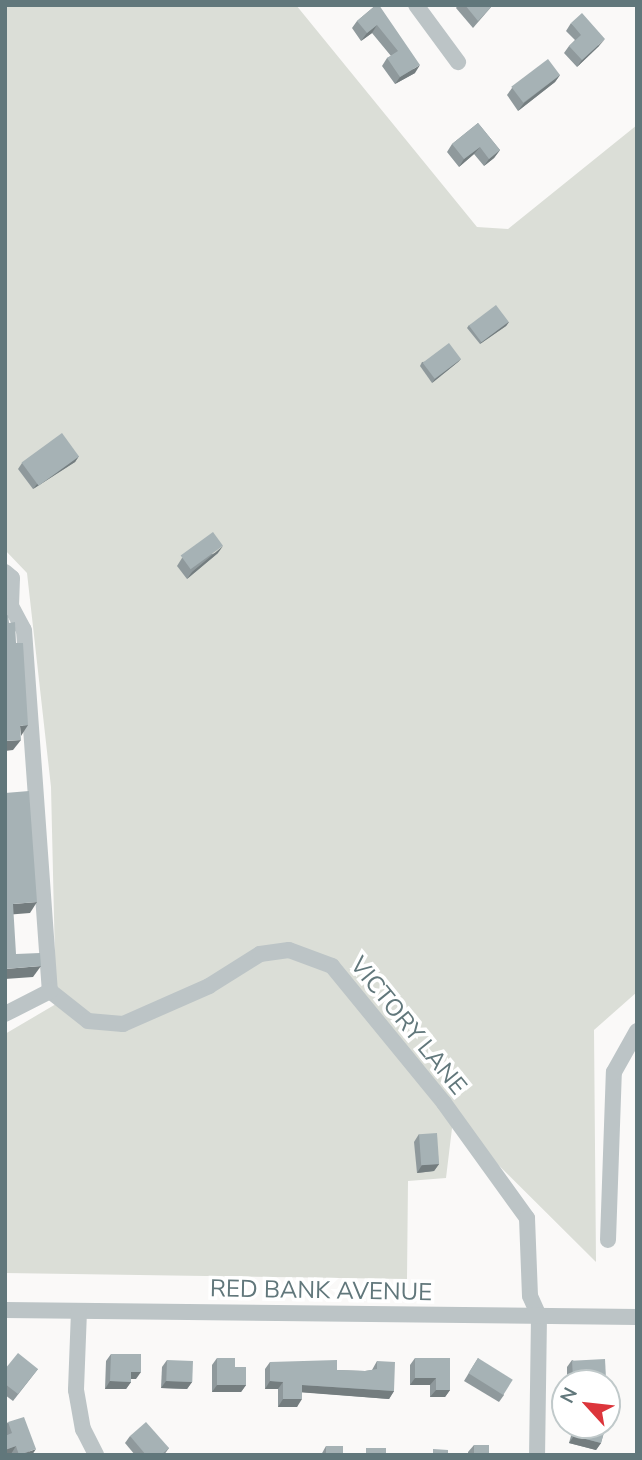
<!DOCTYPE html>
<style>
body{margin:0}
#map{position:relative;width:642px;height:1460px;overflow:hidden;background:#faf9f8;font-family:"Nunito Sans",sans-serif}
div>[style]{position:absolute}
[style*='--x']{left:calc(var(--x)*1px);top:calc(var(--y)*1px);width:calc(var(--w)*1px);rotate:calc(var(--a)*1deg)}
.green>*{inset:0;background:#dbded7}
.minor>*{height:16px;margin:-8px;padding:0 8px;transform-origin:8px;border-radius:8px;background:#bcc4c6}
.wall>*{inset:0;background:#8f999c}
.shaded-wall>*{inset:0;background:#747d7f}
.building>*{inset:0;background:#a6b2b5;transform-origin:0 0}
span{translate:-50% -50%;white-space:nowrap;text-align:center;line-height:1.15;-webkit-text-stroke:7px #fff;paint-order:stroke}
.street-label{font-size:24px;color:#61777b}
.frame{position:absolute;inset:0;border:7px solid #61777b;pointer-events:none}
.north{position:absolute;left:551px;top:1369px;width:70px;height:70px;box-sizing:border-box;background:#fff;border:2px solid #c0c9ca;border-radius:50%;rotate:297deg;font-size:19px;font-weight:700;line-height:28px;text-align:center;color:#61777b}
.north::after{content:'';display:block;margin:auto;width:24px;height:32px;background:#dc353b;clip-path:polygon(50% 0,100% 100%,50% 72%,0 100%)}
</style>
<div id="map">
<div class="green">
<i style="clip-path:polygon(5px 5px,296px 5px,477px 227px,508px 229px,637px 125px,637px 992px,594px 1030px,596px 1262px,453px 1120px,446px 1178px,408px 1181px,407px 1279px,5px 1273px,5px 1034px,56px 1004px,51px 787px,27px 573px,5px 550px)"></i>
</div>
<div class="minor">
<i style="--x:416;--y:5;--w:71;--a:53.6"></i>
<i style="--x:5;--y:572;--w:9;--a:41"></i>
<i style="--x:12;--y:578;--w:28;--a:92"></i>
<i style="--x:11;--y:606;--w:6;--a:171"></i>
<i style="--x:11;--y:606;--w:27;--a:62"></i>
<i style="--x:24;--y:630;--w:362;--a:85.9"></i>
<i style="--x:50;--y:991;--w:48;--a:38.3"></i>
<i style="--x:88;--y:1021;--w:35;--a:5"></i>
<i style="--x:123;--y:1024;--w:94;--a:-23.8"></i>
<i style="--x:209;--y:986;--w:60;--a:-32.1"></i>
<i style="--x:260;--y:954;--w:29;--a:-8"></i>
<i style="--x:289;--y:950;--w:46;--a:20.4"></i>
<i style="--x:332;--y:966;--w:177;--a:50.7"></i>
<i style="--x:444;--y:1103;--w:142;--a:54.2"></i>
<i style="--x:527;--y:1218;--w:78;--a:87.8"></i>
<i style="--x:530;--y:1296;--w:22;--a:66"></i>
<i style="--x:539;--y:1316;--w:139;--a:90.8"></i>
<i style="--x:5;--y:1014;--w:51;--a:-27.1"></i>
<i style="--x:608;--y:1240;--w:168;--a:-88"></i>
<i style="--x:614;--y:1072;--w:47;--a:-60.7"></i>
<i style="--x:5;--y:1310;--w:632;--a:0.63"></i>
<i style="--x:79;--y:1311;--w:79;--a:92.2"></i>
<i style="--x:76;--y:1390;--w:40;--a:80"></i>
<i style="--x:83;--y:1429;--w:29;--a:63"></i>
</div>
<div class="wall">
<i style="clip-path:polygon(376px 5px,415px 73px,395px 84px,382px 66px,387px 58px,391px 56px,372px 33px,361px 41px,352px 28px,357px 21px)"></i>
<i style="clip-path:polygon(458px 5px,491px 5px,492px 6px,473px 28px,456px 8px)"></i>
<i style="clip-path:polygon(571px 23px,599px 46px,577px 67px,564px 53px,569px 46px,575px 40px,566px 31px)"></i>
<i style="clip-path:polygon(560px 75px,555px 82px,518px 111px,507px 95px,512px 88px)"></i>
<i style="clip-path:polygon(478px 123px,500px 150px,494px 158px,484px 166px,474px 154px,459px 167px,447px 152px,452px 144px)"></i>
<i style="clip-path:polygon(509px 322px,506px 326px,480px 344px,467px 328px,469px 325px)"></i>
<i style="clip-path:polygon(461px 359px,458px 362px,432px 383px,420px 366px,422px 362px)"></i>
<i style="clip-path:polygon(79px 456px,75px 462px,33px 489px,18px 469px,22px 463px)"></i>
<i style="clip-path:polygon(218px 553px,187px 579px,177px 566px,182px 558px)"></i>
<i style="clip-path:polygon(419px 1134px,439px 1164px,434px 1171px,417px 1173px,414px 1142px)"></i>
<i style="clip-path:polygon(111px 1354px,136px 1379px,131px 1379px,131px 1382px,126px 1389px,105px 1389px,106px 1361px)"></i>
<i style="clip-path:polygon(217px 1358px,235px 1367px,246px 1385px,241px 1392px,212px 1392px,212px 1365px)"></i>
<i style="clip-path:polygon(415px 1358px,450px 1390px,445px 1397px,430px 1397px,430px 1385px,410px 1385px,410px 1365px)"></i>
<i style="clip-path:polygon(478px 1358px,504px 1395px,499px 1402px,464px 1381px)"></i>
<i style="clip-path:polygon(167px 1360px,192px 1382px,187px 1389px,161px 1388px,162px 1367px)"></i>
<i style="clip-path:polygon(572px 1360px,606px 1379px,603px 1383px,567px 1383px,567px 1367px)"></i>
<i style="clip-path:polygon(377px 1361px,394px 1391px,389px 1399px,302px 1392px,297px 1407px,278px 1407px,278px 1389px,265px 1389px,265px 1369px,270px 1362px,337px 1370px,365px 1371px,372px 1370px)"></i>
<i style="clip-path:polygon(5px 1369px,38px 1369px,13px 1401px,5px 1395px)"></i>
<i style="clip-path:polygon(8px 1422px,32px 1455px,11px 1455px,11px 1454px,5px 1455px,5px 1426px)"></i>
<i style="clip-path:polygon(574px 1425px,606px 1425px,601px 1443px,596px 1450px,569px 1443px)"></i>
<i style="clip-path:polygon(130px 1436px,169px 1448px,164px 1455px,135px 1455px,125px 1443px)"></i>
<i style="clip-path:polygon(474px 1445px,489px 1455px,468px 1455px,468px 1452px)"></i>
<i style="clip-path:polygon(326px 1446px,343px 1455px,321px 1455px)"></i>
</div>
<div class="shaded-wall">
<i style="clip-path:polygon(377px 25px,372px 33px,361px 41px,367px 33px)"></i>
<i style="clip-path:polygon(605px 39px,599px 46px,577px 67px,582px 60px)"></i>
<i style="clip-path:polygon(420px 65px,415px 73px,395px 84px,400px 77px)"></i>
<i style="clip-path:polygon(560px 75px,555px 82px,518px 111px,524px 103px)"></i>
<i style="clip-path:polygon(480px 147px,474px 154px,459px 167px,464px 159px)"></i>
<i style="clip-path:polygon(500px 150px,494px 158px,484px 166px,489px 159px)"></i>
<i style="clip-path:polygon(509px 322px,506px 326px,480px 344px,482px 341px)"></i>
<i style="clip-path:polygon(461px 359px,458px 362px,432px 383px,435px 379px)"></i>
<i style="clip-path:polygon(79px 456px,75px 462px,33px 489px,38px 483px)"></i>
<i style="clip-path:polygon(223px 546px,218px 553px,187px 579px,192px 572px)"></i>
<i style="clip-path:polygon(28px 725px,21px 736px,20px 726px)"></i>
<i style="clip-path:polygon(21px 740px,13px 750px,5px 751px,5px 741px)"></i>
<i style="clip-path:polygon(37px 902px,30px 913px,5px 915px,13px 904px)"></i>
<i style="clip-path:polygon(41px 966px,33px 977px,5px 979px,5px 969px)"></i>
<i style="clip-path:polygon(439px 1164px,434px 1171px,417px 1173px,422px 1165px)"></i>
<i style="clip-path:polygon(131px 1372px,141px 1372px,136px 1379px,126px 1379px)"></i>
<i style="clip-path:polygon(415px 1378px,436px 1378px,430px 1385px,410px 1385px)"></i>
<i style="clip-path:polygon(606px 1379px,603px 1383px,571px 1383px,573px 1380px)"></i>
<i style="clip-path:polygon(110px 1381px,131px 1382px,126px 1389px,105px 1389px)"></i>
<i style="clip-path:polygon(166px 1381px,192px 1382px,187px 1389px,161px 1388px)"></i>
<i style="clip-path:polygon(270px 1381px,283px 1382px,278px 1389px,265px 1389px)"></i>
<i style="clip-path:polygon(217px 1385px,246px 1385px,241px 1392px,212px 1392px)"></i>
<i style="clip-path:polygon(302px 1385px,394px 1391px,389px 1399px,297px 1392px)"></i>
<i style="clip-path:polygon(436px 1390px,450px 1390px,445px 1397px,430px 1397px)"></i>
<i style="clip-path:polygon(283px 1399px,302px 1399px,297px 1407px,278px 1407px)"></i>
<i style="clip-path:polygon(574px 1436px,601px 1443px,596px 1450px,569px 1443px)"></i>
<i style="clip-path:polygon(16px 1446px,11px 1454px,5px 1455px,5px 1450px)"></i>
<i style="clip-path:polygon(36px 1449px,32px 1455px,20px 1455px)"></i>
</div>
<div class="building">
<i style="clip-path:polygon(376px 5px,379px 5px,420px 65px,400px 77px,387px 58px,398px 51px,377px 25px,367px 33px,357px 21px)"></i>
<i style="clip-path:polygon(465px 5px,491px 5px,492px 6px,478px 21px)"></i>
<i style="clip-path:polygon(582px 13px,605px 39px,582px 60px,569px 46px,581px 35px,571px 23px)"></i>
<i style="left:548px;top:59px;width:20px;height:46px;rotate:53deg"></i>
<i style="clip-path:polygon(478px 123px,500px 150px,489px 159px,480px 147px,464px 159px,452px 144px)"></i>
<i style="left:496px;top:305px;width:21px;height:34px;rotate:53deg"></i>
<i style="left:449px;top:343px;width:20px;height:33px;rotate:53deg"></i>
<i style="left:62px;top:433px;width:29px;height:50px;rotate:54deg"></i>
<i style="left:213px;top:532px;width:17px;height:40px;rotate:54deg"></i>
<i style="clip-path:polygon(8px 615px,9px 623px,15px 622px,16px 643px,23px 643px,28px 725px,20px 726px,21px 740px,5px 741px,5px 616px)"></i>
<i style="clip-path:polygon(29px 791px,37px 902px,13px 904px,16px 954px,40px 953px,41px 966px,5px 969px,5px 793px)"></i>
<i style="left:437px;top:1133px;width:31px;height:18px;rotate:86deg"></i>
<i style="clip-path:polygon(18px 1353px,38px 1369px,18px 1394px,5px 1384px,5px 1369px)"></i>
<i style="clip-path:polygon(111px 1354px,141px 1354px,141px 1372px,131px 1372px,131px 1382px,110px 1381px)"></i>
<i style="clip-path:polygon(217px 1358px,235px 1358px,235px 1367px,246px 1367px,246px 1385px,217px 1385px)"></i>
<i style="clip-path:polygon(415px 1358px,450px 1358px,450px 1390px,436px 1390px,436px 1378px,415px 1378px)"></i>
<i style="left:478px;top:1358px;width:41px;height:18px;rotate:32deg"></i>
<i style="left:605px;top:1359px;width:20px;height:33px;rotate:87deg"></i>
<i style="left:167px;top:1360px;width:26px;height:21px;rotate:2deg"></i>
<i style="clip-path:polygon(337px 1360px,337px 1370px,365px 1371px,377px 1369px,377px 1361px,395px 1362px,394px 1391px,302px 1385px,302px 1399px,283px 1399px,283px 1382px,270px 1381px,270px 1362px)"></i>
<i style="clip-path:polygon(24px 1417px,36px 1449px,19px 1455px,16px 1446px,5px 1450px,5px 1436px,12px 1433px,8px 1422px)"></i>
<i style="clip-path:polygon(146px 1422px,169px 1448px,161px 1455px,146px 1455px,130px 1436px)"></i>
<i style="clip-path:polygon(577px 1425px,606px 1425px,601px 1443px,574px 1436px)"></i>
<i style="left:474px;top:1445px;width:15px;height:10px"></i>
<i style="left:326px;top:1446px;width:17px;height:9px"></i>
<i style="left:366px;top:1448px;width:20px;height:7px"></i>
<i style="clip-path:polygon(433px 1449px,448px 1450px,448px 1455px,433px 1455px)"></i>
</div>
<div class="street-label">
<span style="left:408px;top:1026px;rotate:51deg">VICTORY LANE</span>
<span style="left:321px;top:1291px;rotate:1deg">RED BANK AVENUE</span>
</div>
<div class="frame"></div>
<div class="north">N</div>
</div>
